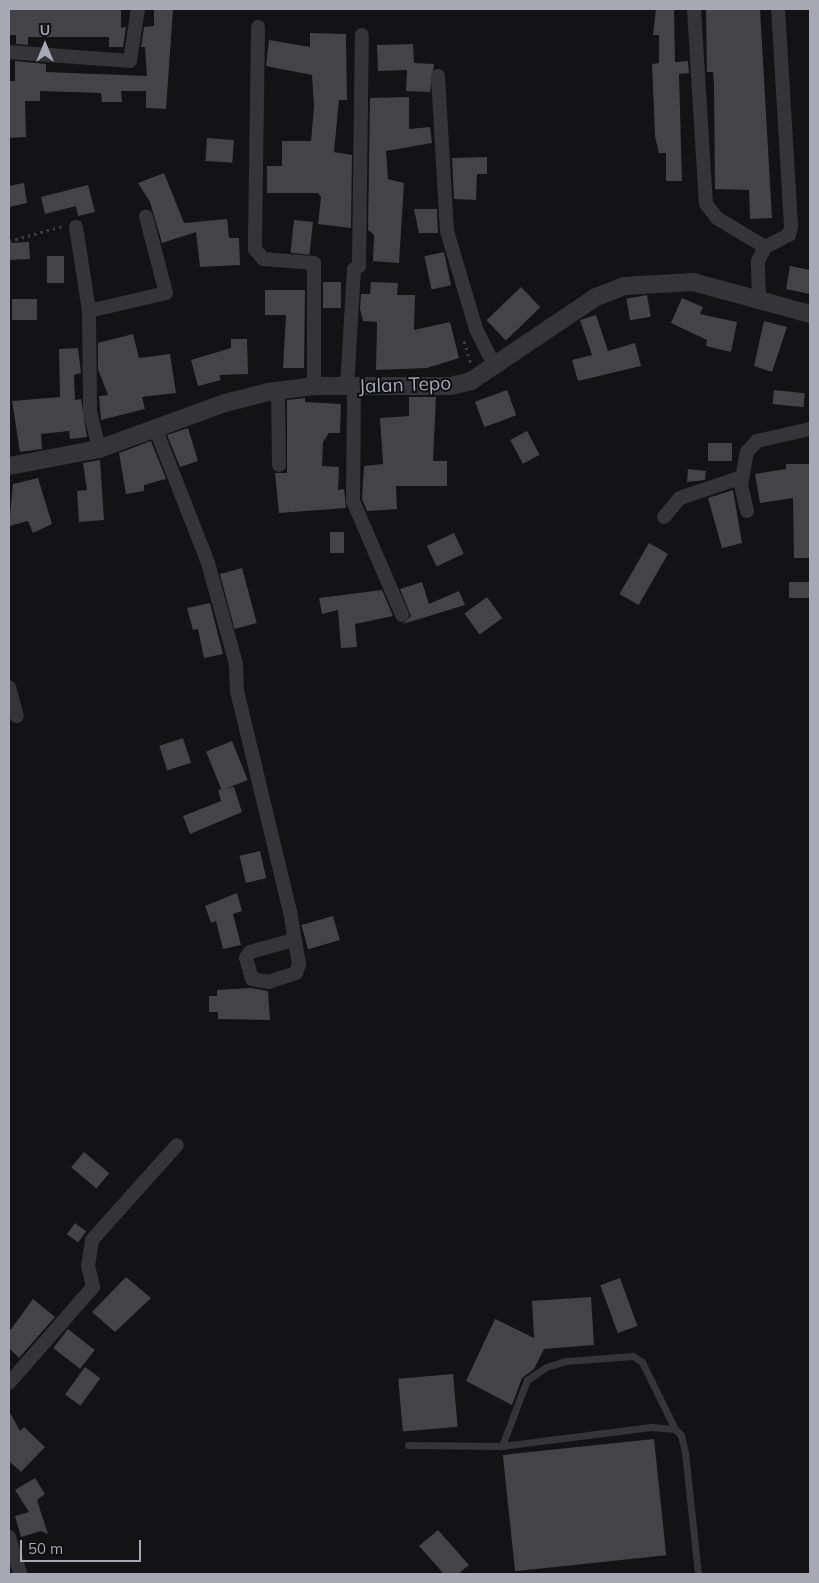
<!DOCTYPE html>
<style>
body{margin:0}
#map{position:relative;width:819px;height:1583px;overflow:hidden;background:#131315;font-family:Mulish,sans-serif}
div>[style]{position:absolute}
[style*='--x']{left:calc(var(--x)*1px);top:calc(var(--y)*1px);width:calc(var(--w)*1px);rotate:calc(var(--a)*1deg)}
.building>*{inset:0;background:#434348;transform-origin:0 0}
.path>*{height:3px;margin-top:-1.5px;transform-origin:0;background:repeating-linear-gradient(90deg,#3b3c40 0 2.5px,transparent 0 6.5px)}
.service>*{height:7px;margin:-3.5px;padding:0 3.5px;transform-origin:3.5px;border-radius:3.5px;background:#353539}
.minor>*{height:14px;margin:-7px;padding:0 7px;transform-origin:7px;border-radius:7px;background:#353539}
.tertiary>*{height:18px;margin:-9px;padding:0 9px;transform-origin:9px;border-radius:9px;background:#353539}
span{translate:-50% -50%;white-space:nowrap;text-align:center;line-height:1.15;-webkit-text-stroke:4px #0e0e10;paint-order:stroke}
.street-label{font-size:19px;color:#a6a9b4}
.frame{position:absolute;inset:0;border:10px solid #a6a9b4;pointer-events:none}
.north{position:absolute;left:20px;top:20px;width:50px;height:50px;-webkit-text-stroke:4px #0e0e10;paint-order:stroke;rotate:0deg;font-size:14px;font-weight:700;line-height:20px;text-align:center;color:#a6a9b4}
.north::after{content:'';display:block;margin:auto;width:18px;height:22px;background:#a6a9b4;clip-path:polygon(50% 0,100% 100%,50% 72%,0 100%)}
.scale{position:absolute;left:20px;top:1540px;width:121px;height:22px;box-sizing:border-box;border:2px solid #a6a9b4;border-top:0;padding-left:6px;font-size:15px;line-height:18px;white-space:nowrap;color:#a6a9b4;-webkit-text-stroke:4px #0e0e10;paint-order:stroke}
</style>
<div id="map">
<div class="building">
<i style="clip-path:polygon(9px 9px,121px 9px,121px 28px,126px 27px,123px 47px,109px 47px,109px 37px,28px 37px,28px 45px,16px 44px,16px 35px,9px 35px)"></i>
<i style="clip-path:polygon(656px 9px,674px 9px,675px 62px,688px 61px,689px 73px,679px 74px,682px 181px,666px 181px,666px 153px,659px 153px,655px 136px,652px 64px,659px 63px,659px 35px,653px 35px)"></i>
<i style="clip-path:polygon(706px 9px,760px 9px,772px 218px,750px 219px,749px 190px,715px 189px,714px 84px,713px 72px,707px 72px)"></i>
<i style="clip-path:polygon(154px 10px,173px 10px,166px 109px,146px 108px,146px 91px,121px 91px,122px 102px,102px 102px,101px 93px,40px 91px,40px 101px,25px 101px,26px 137px,9px 138px,9px 81px,15px 81px,15px 61px,46px 64px,46px 72px,147px 76px,145px 47px,141px 47px,144px 27px,154px 26px)"></i>
<i style="clip-path:polygon(310px 33px,346px 34px,347px 100px,339px 100px,334px 152px,352px 155px,351px 228px,318px 224px,321px 197px,318px 193px,267px 193px,267px 166px,282px 166px,282px 141px,311px 141px,314px 107px,312px 75px,266px 66px,269px 40px,310px 47px)"></i>
<i style="clip-path:polygon(413px 44px,414px 63px,434px 64px,430px 92px,406px 91px,407px 70px,378px 71px,377px 45px)"></i>
<i style="clip-path:polygon(409px 97px,409px 129px,430px 127px,432px 143px,386px 151px,388px 179px,404px 183px,399px 263px,373px 261px,374px 235px,368px 230px,370px 98px)"></i>
<i style="left:207px;top:138px;width:27px;height:23px;rotate:4deg"></i>
<i style="clip-path:polygon(487px 157px,487px 174px,477px 174px,476px 200px,454px 199px,452px 158px)"></i>
<i style="clip-path:polygon(164px 173px,184px 223px,227px 219px,229px 238px,239px 238px,240px 265px,200px 267px,196px 232px,162px 243px,150px 202px,138px 183px)"></i>
<i style="clip-path:polygon(24px 183px,27px 203px,9px 207px,9px 186px)"></i>
<i style="clip-path:polygon(88px 185px,95px 212px,78px 216px,76px 206px,45px 214px,41px 197px)"></i>
<i style="clip-path:polygon(414px 209px,437px 209px,438px 233px,419px 233px)"></i>
<i style="left:294px;top:220px;width:19px;height:33px;rotate:6deg"></i>
<i style="left:29px;top:242px;width:17px;height:20px;rotate:87deg"></i>
<i style="left:444px;top:252px;width:34px;height:20px;rotate:78deg"></i>
<i style="left:47px;top:256px;width:17px;height:27px"></i>
<i style="clip-path:polygon(790px 266px,810px 270px,810px 294px,786px 289px)"></i>
<i style="left:323px;top:282px;width:18px;height:26px"></i>
<i style="clip-path:polygon(371px 282px,398px 283px,397px 295px,415px 295px,414px 330px,450px 322px,459px 358px,427px 368px,376px 370px,377px 322px,363px 321px,360px 309px,361px 294px,370px 294px)"></i>
<i style="left:521px;top:287px;width:28px;height:48px;rotate:46deg"></i>
<i style="clip-path:polygon(265px 290px,305px 290px,304px 368px,283px 368px,286px 315px,265px 315px)"></i>
<i style="left:647px;top:295px;width:22px;height:21px;rotate:80deg"></i>
<i style="clip-path:polygon(682px 298px,703px 307px,700px 314px,737px 322px,731px 352px,706px 346px,707px 340px,671px 323px)"></i>
<i style="left:12px;top:299px;width:25px;height:21px"></i>
<i style="clip-path:polygon(596px 315px,608px 351px,635px 343px,641px 366px,578px 381px,572px 360px,592px 355px,580px 320px)"></i>
<i style="clip-path:polygon(764px 321px,787px 327px,772px 372px,754px 366px)"></i>
<i style="clip-path:polygon(133px 334px,139px 358px,170px 354px,176px 393px,142px 397px,145px 409px,101px 420px,99px 396px,108px 395px,98px 369px,98px 343px)"></i>
<i style="clip-path:polygon(231px 339px,247px 339px,248px 374px,219px 375px,221px 380px,198px 386px,191px 360px,231px 348px)"></i>
<i style="clip-path:polygon(78px 348px,81px 373px,74px 375px,75px 400px,81px 399px,87px 437px,70px 439px,69px 431px,41px 434px,42px 449px,20px 452px,12px 401px,60px 397px,59px 349px)"></i>
<i style="left:507px;top:390px;width:27px;height:34px;rotate:70deg"></i>
<i style="left:774px;top:390px;width:31px;height:14px;rotate:6deg"></i>
<i style="clip-path:polygon(409px 397px,436px 397px,433px 461px,447px 461px,447px 486px,396px 486px,397px 509px,367px 511px,362px 499px,364px 466px,383px 464px,380px 418px,409px 416px)"></i>
<i style="clip-path:polygon(305px 398px,305px 402px,341px 404px,340px 433px,329px 433px,323px 442px,322px 466px,339px 467px,338px 490px,344px 489px,346px 508px,279px 513px,275px 473px,287px 473px,287px 400px)"></i>
<i style="clip-path:polygon(188px 428px,198px 461px,180px 467px,167px 435px)"></i>
<i style="left:527px;top:431px;width:27px;height:19px;rotate:62deg"></i>
<i style="clip-path:polygon(151px 441px,166px 479px,144px 485px,144px 491px,126px 494px,119px 453px)"></i>
<i style="left:708px;top:443px;width:24px;height:18px"></i>
<i style="clip-path:polygon(100px 460px,104px 520px,79px 522px,77px 491px,87px 490px,83px 463px)"></i>
<i style="clip-path:polygon(786px 464px,810px 464px,810px 558px,794px 558px,793px 498px,760px 503px,755px 474px,786px 469px)"></i>
<i style="clip-path:polygon(688px 469px,706px 471px,705px 480px,687px 482px)"></i>
<i style="clip-path:polygon(38px 478px,52px 524px,33px 533px,28px 521px,9px 526px,13px 484px)"></i>
<i style="clip-path:polygon(733px 490px,742px 543px,722px 548px,708px 498px)"></i>
<i style="left:344px;top:532px;width:21px;height:14px;rotate:90deg"></i>
<i style="left:454px;top:533px;width:23px;height:30px;rotate:65deg"></i>
<i style="left:649px;top:543px;width:22px;height:59px;rotate:30deg"></i>
<i style="left:242px;top:568px;width:57px;height:23px;rotate:75deg"></i>
<i style="clip-path:polygon(422px 582px,429px 604px,459px 591px,465px 605px,403px 624px,411px 616px,400px 589px)"></i>
<i style="left:810px;top:582px;width:16px;height:21px;rotate:90deg"></i>
<i style="clip-path:polygon(382px 590px,393px 616px,355px 624px,357px 647px,341px 648px,338px 610px,322px 614px,319px 598px)"></i>
<i style="left:487px;top:597px;width:26px;height:28px;rotate:54deg"></i>
<i style="clip-path:polygon(210px 603px,223px 654px,204px 658px,198px 629px,193px 630px,187px 608px)"></i>
<i style="left:183px;top:738px;width:26px;height:25px;rotate:72deg"></i>
<i style="left:232px;top:741px;width:42px;height:28px;rotate:68deg"></i>
<i style="clip-path:polygon(234px 787px,242px 812px,190px 834px,183px 816px,221px 801px,218px 790px)"></i>
<i style="left:260px;top:851px;width:28px;height:21px;rotate:77deg"></i>
<i style="clip-path:polygon(237px 893px,242px 911px,233px 914px,241px 945px,223px 949px,216px 921px,211px 923px,205px 906px)"></i>
<i style="left:333px;top:916px;width:25px;height:33px;rotate:74deg"></i>
<i style="clip-path:polygon(251px 988px,268px 991px,270px 1020px,218px 1019px,218px 1012px,209px 1012px,209px 996px,217px 996px,217px 990px)"></i>
<i style="left:84px;top:1152px;width:33px;height:20px;rotate:40deg"></i>
<i style="left:75px;top:1223px;width:14px;height:14px;rotate:36deg"></i>
<i style="clip-path:polygon(126px 1277px,151px 1298px,115px 1332px,92px 1312px)"></i>
<i style="left:620px;top:1278px;width:51px;height:21px;rotate:70deg"></i>
<i style="clip-path:polygon(591px 1297px,594px 1345px,544px 1349px,534px 1369px,522px 1378px,512px 1405px,466px 1381px,495px 1319px,534px 1338px,532px 1301px)"></i>
<i style="clip-path:polygon(33px 1299px,55px 1317px,19px 1358px,9px 1348px,9px 1332px)"></i>
<i style="left:68px;top:1329px;width:34px;height:24px;rotate:38deg"></i>
<i style="left:85px;top:1367px;width:19px;height:34px;rotate:36deg"></i>
<i style="left:453px;top:1374px;width:53px;height:55px;rotate:85deg"></i>
<i style="clip-path:polygon(9px 1411px,20px 1431px,24px 1427px,45px 1447px,21px 1472px,9px 1461px)"></i>
<i style="left:654px;top:1439px;width:117px;height:152px;rotate:84deg"></i>
<i style="clip-path:polygon(35px 1478px,45px 1494px,37px 1500px,48px 1534px,41px 1531px,21px 1537px,15px 1516px,29px 1512px,15px 1490px)"></i>
<i style="clip-path:polygon(438px 1530px,469px 1565px,458px 1574px,444px 1574px,419px 1546px)"></i>
</div>
<div class="path">
<i style="--x:9;--y:241;--w:56;--a:-15.5"></i>
<i style="--x:464;--y:341;--w:24;--a:73"></i>
</div>
<div class="service">
<i style="--x:408;--y:1445;--w:94;--a:0.6"></i>
<i style="--x:502;--y:1446;--w:150;--a:-7.3"></i>
<i style="--x:651;--y:1427;--w:24;--a:5"></i>
<i style="--x:675;--y:1429;--w:8;--a:45"></i>
<i style="--x:681;--y:1435;--w:17;--a:77"></i>
<i style="--x:685;--y:1452;--w:123;--a:83.9"></i>
<i style="--x:502;--y:1446;--w:71;--a:-69.3"></i>
<i style="--x:527;--y:1380;--w:23;--a:-34"></i>
<i style="--x:546;--y:1367;--w:21;--a:-17"></i>
<i style="--x:566;--y:1361;--w:67;--a:-4.3"></i>
<i style="--x:633;--y:1356;--w:11;--a:34"></i>
<i style="--x:642;--y:1362;--w:75;--a:63.8"></i>
</div>
<div class="minor">
<i style="--x:694;--y:9;--w:195;--a:86.5"></i>
<i style="--x:706;--y:204;--w:18;--a:52"></i>
<i style="--x:717;--y:218;--w:56;--a:31.1"></i>
<i style="--x:765;--y:247;--w:27;--a:-27"></i>
<i style="--x:789;--y:235;--w:9;--a:-77"></i>
<i style="--x:791;--y:226;--w:217;--a:-93.4"></i>
<i style="--x:258;--y:27;--w:222;--a:90.8"></i>
<i style="--x:255;--y:249;--w:13;--a:51"></i>
<i style="--x:263;--y:259;--w:51;--a:4.5"></i>
<i style="--x:314;--y:263;--w:123;--a:90"></i>
<i style="--x:9;--y:52;--w:121;--a:4.3"></i>
<i style="--x:130;--y:61;--w:53;--a:-81.3"></i>
<i style="--x:438;--y:76;--w:155;--a:86.7"></i>
<i style="--x:447;--y:231;--w:102;--a:73.5"></i>
<i style="--x:476;--y:329;--w:42;--a:63.4"></i>
<i style="--x:76;--y:227;--w:85;--a:81.2"></i>
<i style="--x:89;--y:311;--w:101;--a:89.4"></i>
<i style="--x:90;--y:412;--w:38;--a:76"></i>
<i style="--x:759;--y:297;--w:36;--a:-92"></i>
<i style="--x:758;--y:261;--w:16;--a:-63"></i>
<i style="--x:89;--y:311;--w:79;--a:-13.2"></i>
<i style="--x:166;--y:293;--w:79;--a:-104.7"></i>
<i style="--x:347;--y:387;--w:118;--a:-86.6"></i>
<i style="--x:354;--y:269;--w:6;--a:-31"></i>
<i style="--x:359;--y:266;--w:231;--a:-89.3"></i>
<i style="--x:354;--y:387;--w:114;--a:90.5"></i>
<i style="--x:353;--y:501;--w:124;--a:66.7"></i>
<i style="--x:278;--y:391;--w:74;--a:89.2"></i>
<i style="--x:156;--y:430;--w:143;--a:68.6"></i>
<i style="--x:208;--y:563;--w:105;--a:74.5"></i>
<i style="--x:236;--y:664;--w:27;--a:88"></i>
<i style="--x:237;--y:691;--w:226;--a:76.5"></i>
<i style="--x:290;--y:911;--w:54;--a:80.4"></i>
<i style="--x:299;--y:964;--w:9;--a:108"></i>
<i style="--x:296;--y:973;--w:28;--a:162"></i>
<i style="--x:269;--y:982;--w:17;--a:-170"></i>
<i style="--x:252;--y:979;--w:22;--a:-106"></i>
<i style="--x:246;--y:958;--w:7;--a:-56"></i>
<i style="--x:250;--y:952;--w:45;--a:-15.6"></i>
<i style="--x:747;--y:511;--w:27;--a:-103"></i>
<i style="--x:741;--y:485;--w:34;--a:-80"></i>
<i style="--x:747;--y:452;--w:15;--a:-48"></i>
<i style="--x:757;--y:441;--w:54;--a:-12.8"></i>
<i style="--x:664;--y:517;--w:25;--a:-50"></i>
<i style="--x:680;--y:498;--w:65;--a:-18.7"></i>
<i style="--x:9;--y:687;--w:30;--a:75"></i>
<i style="--x:9;--y:1383;--w:128;--a:-48.8"></i>
<i style="--x:93;--y:1287;--w:22;--a:-103"></i>
<i style="--x:88;--y:1266;--w:26;--a:-81"></i>
<i style="--x:92;--y:1240;--w:127;--a:-48.2"></i>
<i style="--x:9;--y:1537;--w:39;--a:73"></i>
</div>
<div class="tertiary">
<i style="--x:9;--y:466;--w:92;--a:-10.7"></i>
<i style="--x:99;--y:449;--w:134;--a:-20.1"></i>
<i style="--x:225;--y:403;--w:44;--a:-14.3"></i>
<i style="--x:268;--y:392;--w:46;--a:-7.4"></i>
<i style="--x:314;--y:386;--w:137;--a:0"></i>
<i style="--x:451;--y:386;--w:21;--a:-14"></i>
<i style="--x:471;--y:381;--w:151;--a:-33.9"></i>
<i style="--x:596;--y:297;--w:30;--a:-21"></i>
<i style="--x:624;--y:286;--w:69;--a:-3.3"></i>
<i style="--x:693;--y:282;--w:121;--a:15.3"></i>
</div>
<div class="street-label">
<span style="left:405px;top:385px;rotate:-2deg">Jalan Tepo</span>
</div>
<div class="frame"></div>
<div class="north">U</div>
<div class="scale">50 m</div>
</div>
